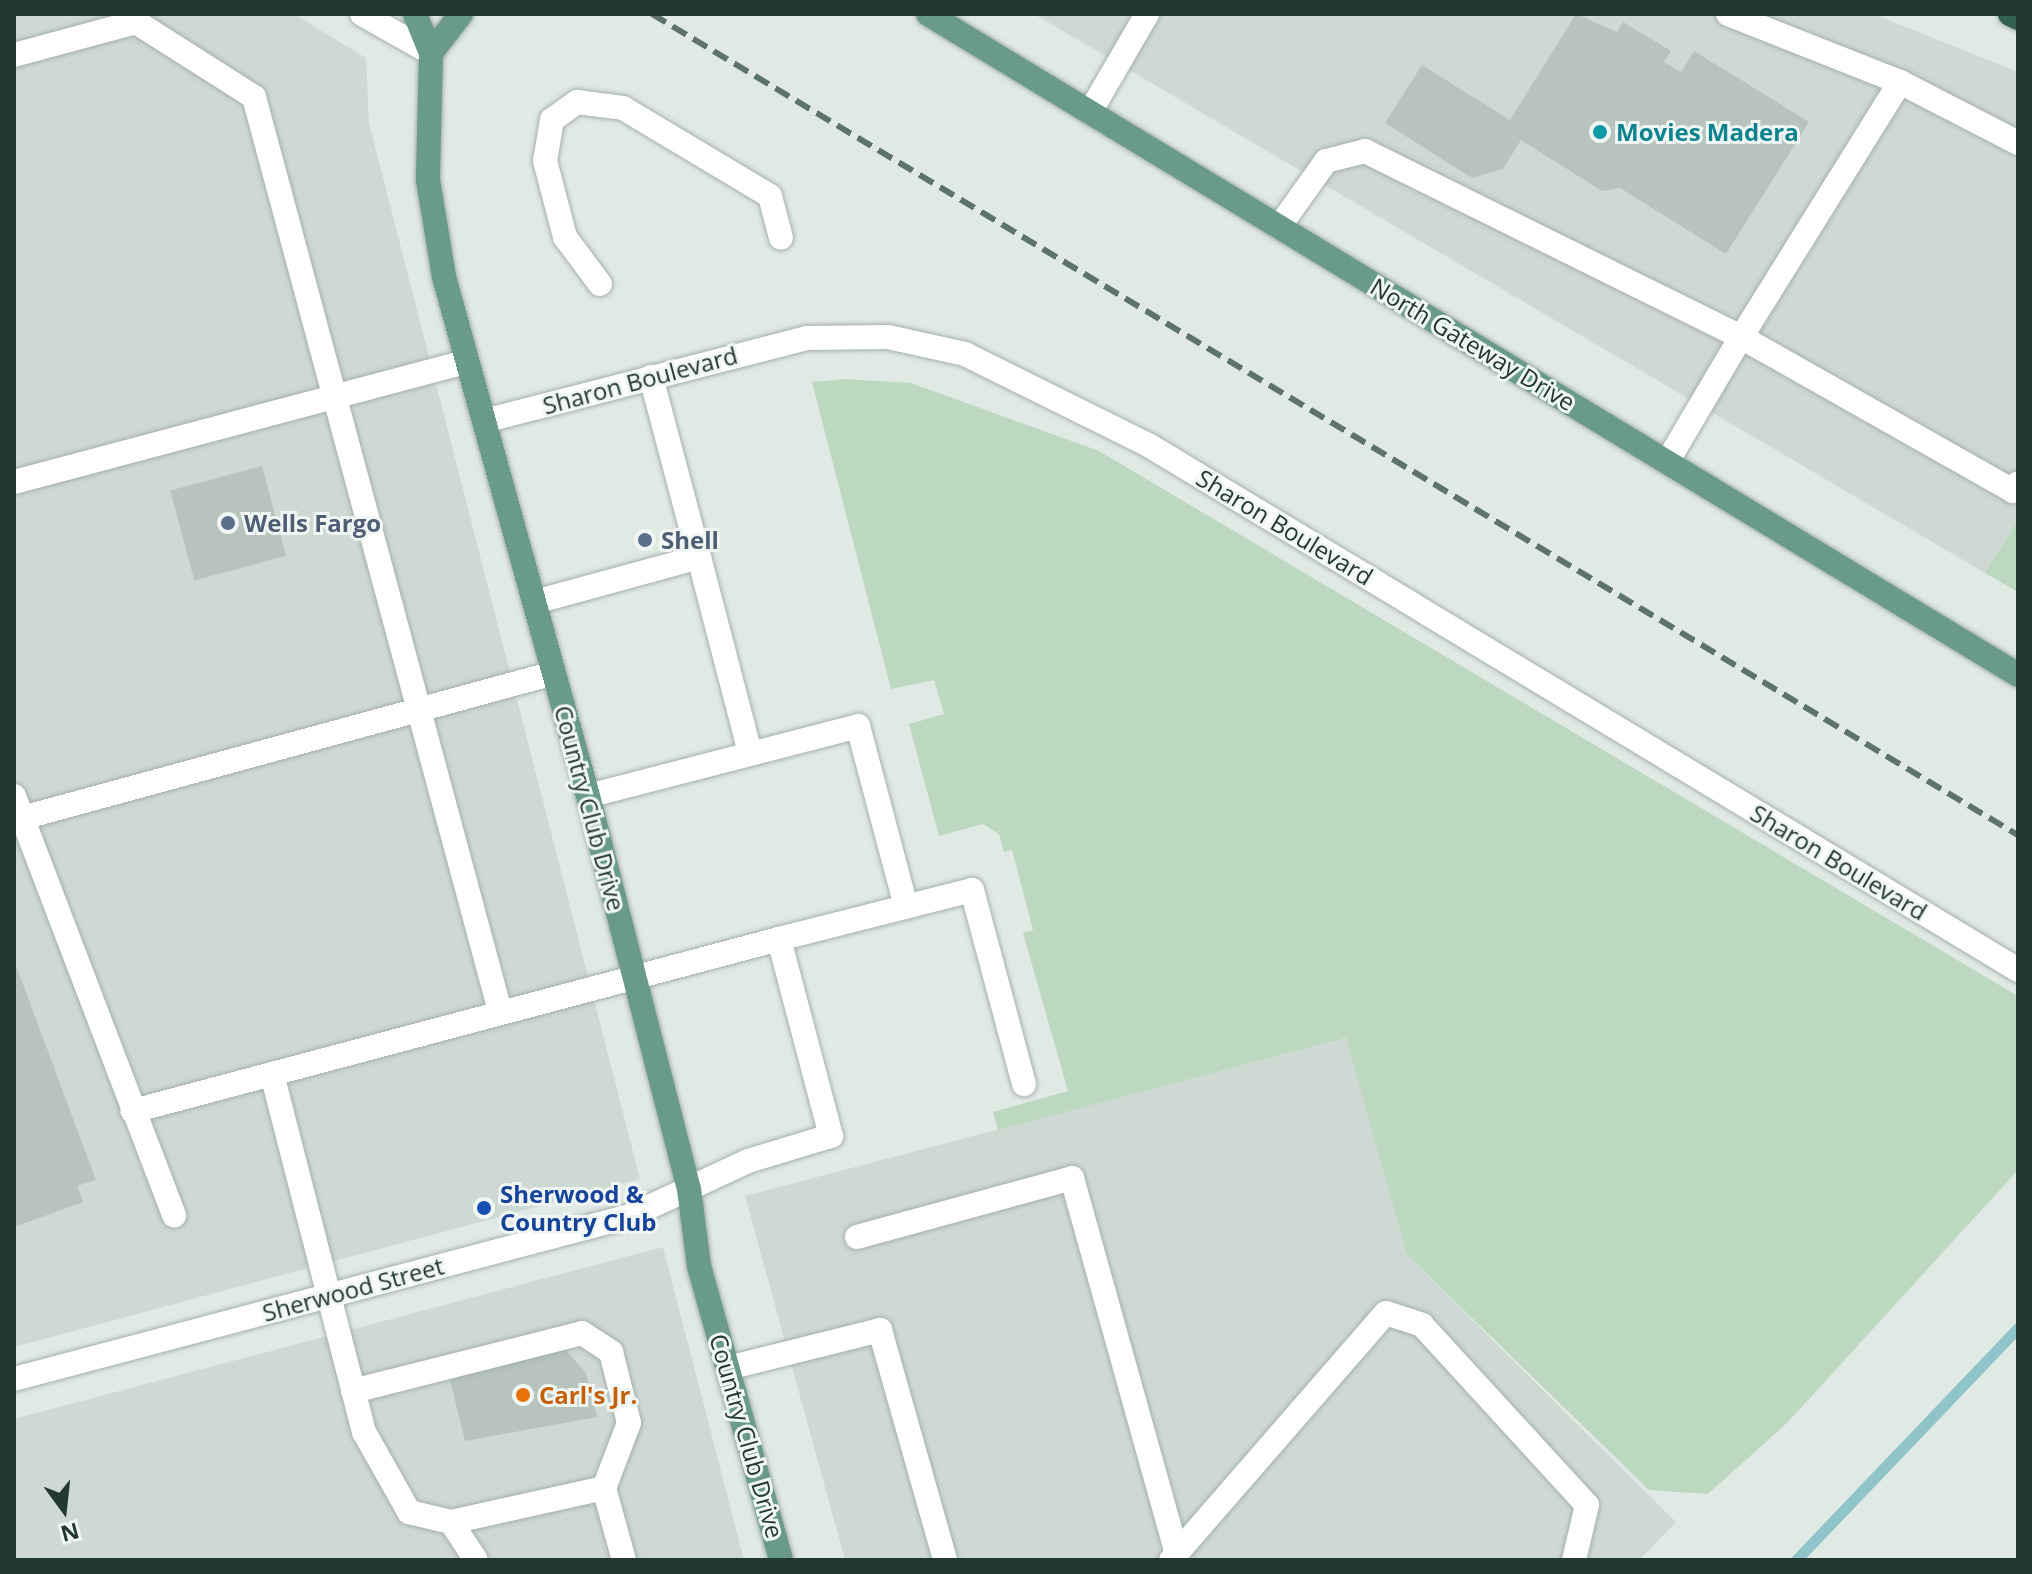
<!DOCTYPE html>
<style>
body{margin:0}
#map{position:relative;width:2032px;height:1574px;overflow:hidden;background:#e1e9e5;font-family:"Open Sans",sans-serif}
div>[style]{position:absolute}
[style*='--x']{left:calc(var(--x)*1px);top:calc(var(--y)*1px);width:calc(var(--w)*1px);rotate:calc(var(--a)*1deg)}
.built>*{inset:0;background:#cfd9d3}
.green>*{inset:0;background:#bcd8c1}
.stream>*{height:11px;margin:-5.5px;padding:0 5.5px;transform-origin:5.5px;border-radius:5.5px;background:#8fc4c8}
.building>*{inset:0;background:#b6c4bd;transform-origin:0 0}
.roads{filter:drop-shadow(0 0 2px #a4b0ab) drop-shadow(0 0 2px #a4b0ab)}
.minor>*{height:24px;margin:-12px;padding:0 12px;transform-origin:12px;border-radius:12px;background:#fff}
.major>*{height:24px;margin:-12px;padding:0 12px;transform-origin:12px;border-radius:12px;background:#6a9a89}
.highway>*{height:24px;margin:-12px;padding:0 12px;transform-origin:12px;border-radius:12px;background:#336053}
.rail>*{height:6px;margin-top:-3px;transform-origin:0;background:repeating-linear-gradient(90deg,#5d736c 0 16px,transparent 0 24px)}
.dots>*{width:22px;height:22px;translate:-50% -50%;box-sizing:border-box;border:4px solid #f0f6f3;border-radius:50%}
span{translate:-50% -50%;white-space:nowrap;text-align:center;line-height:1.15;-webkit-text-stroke:6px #f0f6f3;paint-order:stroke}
.culture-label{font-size:24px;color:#0d838f;font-weight:700}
.left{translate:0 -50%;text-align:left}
.street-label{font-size:24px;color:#233830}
.service-label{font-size:24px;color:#4e5e75;font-weight:700}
.transit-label{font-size:24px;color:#164399;font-weight:700}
.food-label{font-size:24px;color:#c56008;font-weight:700}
.frame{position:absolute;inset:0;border:16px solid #233830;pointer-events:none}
.north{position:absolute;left:24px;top:1470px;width:80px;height:80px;-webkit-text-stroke:6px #f0f6f3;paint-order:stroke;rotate:165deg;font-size:22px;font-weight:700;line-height:32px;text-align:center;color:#233830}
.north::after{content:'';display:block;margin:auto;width:28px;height:36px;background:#233830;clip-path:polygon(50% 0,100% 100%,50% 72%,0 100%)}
</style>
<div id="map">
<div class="built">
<i style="clip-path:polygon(14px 14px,294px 14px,366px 58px,369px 123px,640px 1179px,14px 1347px)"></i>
<i style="clip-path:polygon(1034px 14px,1874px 14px,2018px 72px,2018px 520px,1985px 573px)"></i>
<i style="clip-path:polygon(1347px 1038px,1407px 1255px,1676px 1522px,1639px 1560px,845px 1560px,745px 1196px)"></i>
<i style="clip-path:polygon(663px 1247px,744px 1560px,14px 1560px,14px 1419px)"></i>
</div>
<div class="green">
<i style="clip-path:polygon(844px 379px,911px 383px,1099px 451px,2018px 996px,2018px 1170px,1788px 1422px,1708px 1494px,1649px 1490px,1407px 1255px,1346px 1038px,998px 1130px,993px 1112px,1068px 1091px,1023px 933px,1033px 930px,1012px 850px,1004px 852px,999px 834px,983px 824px,939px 836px,909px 724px,944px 714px,934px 680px,891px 689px,812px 382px)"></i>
<i style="clip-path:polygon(2018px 520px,2018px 592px,1985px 573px)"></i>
</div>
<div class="stream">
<i style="--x:1796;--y:1560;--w:321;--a:-46.3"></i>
</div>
<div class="building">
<i style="clip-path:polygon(1576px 14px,1617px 32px,1623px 22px,1671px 51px,1664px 62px,1681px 72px,1694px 51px,1809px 122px,1726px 254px,1620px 188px,1602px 191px,1521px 140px,1503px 169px,1472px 178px,1385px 123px,1422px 65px,1510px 120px)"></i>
<i style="left:262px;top:466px;width:93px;height:95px;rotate:75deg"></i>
<i style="clip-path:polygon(14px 960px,96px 1180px,77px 1186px,83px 1202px,14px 1227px)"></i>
<i style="clip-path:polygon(561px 1344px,586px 1373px,597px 1417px,465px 1441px,448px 1372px)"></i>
</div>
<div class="roads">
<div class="minor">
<i style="--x:362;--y:14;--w:79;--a:29.5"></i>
<i style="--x:1728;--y:14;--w:185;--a:21.6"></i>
<i style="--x:1900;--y:82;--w:133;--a:27.3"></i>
<i style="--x:14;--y:55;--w:126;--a:-15.1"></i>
<i style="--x:136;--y:22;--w:140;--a:32.4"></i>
<i style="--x:254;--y:97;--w:947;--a:74.94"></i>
<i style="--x:1900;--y:82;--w:301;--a:121.9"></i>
<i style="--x:1741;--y:337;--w:313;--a:29.5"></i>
<i style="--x:2013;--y:491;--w:9;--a:-58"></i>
<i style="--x:1090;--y:112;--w:113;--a:-59.8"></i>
<i style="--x:1279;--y:227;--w:81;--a:-54.5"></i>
<i style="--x:1326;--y:161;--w:40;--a:-14.4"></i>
<i style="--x:1365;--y:151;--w:419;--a:26.3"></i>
<i style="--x:1741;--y:337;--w:145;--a:120.6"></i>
<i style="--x:600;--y:284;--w:59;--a:-126.7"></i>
<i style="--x:565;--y:237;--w:79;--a:-104.7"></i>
<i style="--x:545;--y:161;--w:42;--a:-80.3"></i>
<i style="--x:552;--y:120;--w:31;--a:-36"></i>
<i style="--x:577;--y:102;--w:46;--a:7.4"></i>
<i style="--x:623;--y:108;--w:171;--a:30.9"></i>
<i style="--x:770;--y:196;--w:43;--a:75.3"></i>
<i style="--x:651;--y:377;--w:186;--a:75.1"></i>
<i style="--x:484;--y:421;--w:333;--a:-14.4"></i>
<i style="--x:807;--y:338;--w:81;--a:-0.7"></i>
<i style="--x:888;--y:337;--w:79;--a:12.4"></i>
<i style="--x:965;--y:354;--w:207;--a:26.4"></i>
<i style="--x:1150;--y:446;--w:1014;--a:31.12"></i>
<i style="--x:14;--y:482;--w:468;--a:-14.9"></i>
<i style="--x:535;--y:602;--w:170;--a:-15.3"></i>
<i style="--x:699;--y:557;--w:203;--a:75.4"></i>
<i style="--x:14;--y:796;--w:449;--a:69.1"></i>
<i style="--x:588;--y:796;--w:279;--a:-14.5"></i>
<i style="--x:858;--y:726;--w:187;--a:75.1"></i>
<i style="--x:22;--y:818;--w:551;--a:-15.25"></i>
<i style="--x:779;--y:939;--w:199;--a:-14.2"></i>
<i style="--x:972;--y:890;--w:201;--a:75"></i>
<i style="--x:272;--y:1074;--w:370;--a:75.6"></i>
<i style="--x:364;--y:1432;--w:92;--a:60.6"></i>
<i style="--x:409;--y:1512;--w:43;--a:13.4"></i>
<i style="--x:451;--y:1522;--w:157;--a:-12.5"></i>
<i style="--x:604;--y:1488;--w:75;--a:74.5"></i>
<i style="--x:857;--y:1237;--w:223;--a:-15.3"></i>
<i style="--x:1072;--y:1178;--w:389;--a:74.4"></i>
<i style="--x:728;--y:1368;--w:157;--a:-14"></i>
<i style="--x:880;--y:1330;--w:239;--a:74.2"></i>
<i style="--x:14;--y:1379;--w:637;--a:-14.82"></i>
<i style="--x:630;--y:1216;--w:130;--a:-25"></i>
<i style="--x:748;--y:1161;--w:87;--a:-16.8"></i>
<i style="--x:831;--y:1136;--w:204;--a:-104.8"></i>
<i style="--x:779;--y:939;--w:669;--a:165.09"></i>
<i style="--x:353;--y:1391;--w:236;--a:-14.2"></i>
<i style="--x:582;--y:1333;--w:35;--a:33"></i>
<i style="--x:611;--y:1352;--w:73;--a:75.8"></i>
<i style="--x:629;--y:1423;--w:70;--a:111"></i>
<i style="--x:451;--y:1522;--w:45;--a:56.7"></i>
<i style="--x:1171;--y:1560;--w:327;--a:-49"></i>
<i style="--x:1386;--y:1313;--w:38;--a:18"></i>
<i style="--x:1422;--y:1325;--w:244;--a:47.5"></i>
<i style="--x:1587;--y:1505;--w:57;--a:103.3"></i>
</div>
<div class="major">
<i style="--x:415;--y:14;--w:42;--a:67.7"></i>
<i style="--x:431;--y:53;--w:127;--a:91.4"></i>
<i style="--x:428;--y:180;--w:98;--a:80.6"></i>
<i style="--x:444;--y:277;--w:539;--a:74.49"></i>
<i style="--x:588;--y:796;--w:406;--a:75.6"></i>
<i style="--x:689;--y:1189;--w:78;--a:82.6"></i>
<i style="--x:699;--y:1266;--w:305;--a:74.4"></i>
<i style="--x:928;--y:14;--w:1275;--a:31.23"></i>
<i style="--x:431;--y:53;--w:49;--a:-52.4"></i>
</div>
<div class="highway">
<i style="--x:2010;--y:14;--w:9;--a:27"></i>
</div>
</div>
<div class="rail">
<i style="--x:652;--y:14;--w:1594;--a:31.01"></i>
</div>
<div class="dots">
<i style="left:1600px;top:132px;background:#0f9aa8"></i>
<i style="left:228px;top:523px;background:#5c6f8a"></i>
<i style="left:645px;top:540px;background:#5c6f8a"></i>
<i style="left:484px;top:1208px;background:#1a4fb4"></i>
<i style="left:523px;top:1395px;background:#e8710a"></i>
</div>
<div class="culture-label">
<span class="left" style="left:1616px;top:132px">Movies Madera</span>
</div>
<div class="street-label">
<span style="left:1473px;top:344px;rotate:31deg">North Gateway Drive</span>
<span style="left:640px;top:380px;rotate:-15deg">Sharon Boulevard</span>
<span style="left:1285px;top:527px;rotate:31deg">Sharon Boulevard</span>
<span style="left:590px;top:808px;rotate:75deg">Country Club Drive</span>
<span style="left:1839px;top:862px;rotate:31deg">Sharon Boulevard</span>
<span style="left:353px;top:1289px;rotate:-15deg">Sherwood Street</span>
<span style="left:747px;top:1436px;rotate:74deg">Country Club Drive</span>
</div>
<div class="service-label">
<span class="left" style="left:244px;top:523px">Wells Fargo</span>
<span class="left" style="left:661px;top:540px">Shell</span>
</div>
<div class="transit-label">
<span class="left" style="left:500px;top:1208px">Sherwood &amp;<br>Country Club</span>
</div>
<div class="food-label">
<span class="left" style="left:539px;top:1395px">Carl's Jr.</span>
</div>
<div class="frame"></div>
<div class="north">N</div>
</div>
